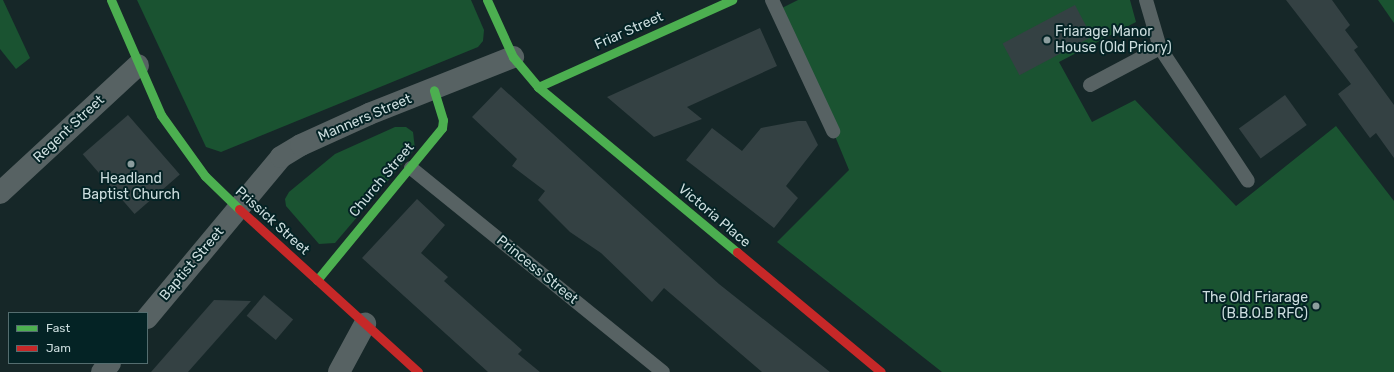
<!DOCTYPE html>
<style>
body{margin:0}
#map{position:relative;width:1394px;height:372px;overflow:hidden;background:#162728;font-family:Rubik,sans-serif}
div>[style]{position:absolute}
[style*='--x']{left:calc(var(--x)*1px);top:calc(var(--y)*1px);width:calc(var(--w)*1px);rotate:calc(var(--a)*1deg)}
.green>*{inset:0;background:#1a5331}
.building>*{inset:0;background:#344143;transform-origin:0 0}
.lane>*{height:14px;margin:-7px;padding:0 7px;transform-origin:7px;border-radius:7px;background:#576263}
.street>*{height:22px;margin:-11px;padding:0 11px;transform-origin:11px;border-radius:11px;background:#576263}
.fast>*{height:9px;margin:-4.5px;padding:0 4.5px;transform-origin:4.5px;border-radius:4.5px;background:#4caf50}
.jam>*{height:9px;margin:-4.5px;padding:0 4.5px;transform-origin:4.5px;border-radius:4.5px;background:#c62828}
.dots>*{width:11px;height:11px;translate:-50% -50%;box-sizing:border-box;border:2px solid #042325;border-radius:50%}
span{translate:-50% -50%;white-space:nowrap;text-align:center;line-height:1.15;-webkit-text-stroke:4px #042325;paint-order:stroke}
.street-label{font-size:14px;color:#ccddde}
.poi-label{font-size:14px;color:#ccddde}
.left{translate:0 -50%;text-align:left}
.right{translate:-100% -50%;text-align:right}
.legend{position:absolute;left:8px;top:312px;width:140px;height:52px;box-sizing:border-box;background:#042325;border:1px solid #546d6f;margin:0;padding:5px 7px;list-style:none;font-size:12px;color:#ccddde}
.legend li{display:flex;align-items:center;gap:8px;height:20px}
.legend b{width:20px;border:1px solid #546d6f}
</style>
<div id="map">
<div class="green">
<i style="clip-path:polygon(0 0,3px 0,30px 58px,16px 69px,0 49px)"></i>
<i style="clip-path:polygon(137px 0,471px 0,484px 30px,483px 41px,478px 47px,221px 152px,206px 147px)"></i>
<i style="clip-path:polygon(798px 0,1130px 0,1136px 22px,1059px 62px,1092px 122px,1135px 100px,1236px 206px,1336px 126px,1394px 201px,1394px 372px,942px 372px,777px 242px,849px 170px,782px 8px)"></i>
<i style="clip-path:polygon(1378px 0,1394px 0,1394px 23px)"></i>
<i style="clip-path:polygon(395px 127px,406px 127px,413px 132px,415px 149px,335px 243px,319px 244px,286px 206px,285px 199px,289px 192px,335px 154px)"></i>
</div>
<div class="building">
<i style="clip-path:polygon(1286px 0,1332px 0,1350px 25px,1345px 30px,1358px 47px,1354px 50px,1394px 105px,1394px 158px,1376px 133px,1370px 138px,1338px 94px,1351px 84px)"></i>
<i style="left:1075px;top:5px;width:36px;height:82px;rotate:62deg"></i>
<i style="clip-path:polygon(760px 28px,777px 66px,687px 107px,702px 119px,654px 137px,607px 97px)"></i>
<i style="clip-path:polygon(501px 87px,719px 284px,830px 372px,762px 372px,664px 288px,652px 302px,601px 253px,570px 232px,538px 200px,545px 191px,512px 166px,517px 159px,472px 117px)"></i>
<i style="left:1285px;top:95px;width:37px;height:57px;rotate:54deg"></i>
<i style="left:128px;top:115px;width:79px;height:60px;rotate:49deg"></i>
<i style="clip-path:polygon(798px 121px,806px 121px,818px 145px,786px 186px,798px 198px,774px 228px,686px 160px,712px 128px,742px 151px,761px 128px)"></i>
<i style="clip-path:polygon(417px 199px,445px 225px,421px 253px,448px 277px,444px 281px,522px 350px,518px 354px,540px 372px,488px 372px,362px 258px)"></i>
<i style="left:264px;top:295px;width:38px;height:27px;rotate:40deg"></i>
<i style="clip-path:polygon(214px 300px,251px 301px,188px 372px,151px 372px)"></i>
</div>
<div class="lane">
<i style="--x:772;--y:0;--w:145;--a:65"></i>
<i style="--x:1146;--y:0;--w:50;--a:73.7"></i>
<i style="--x:1160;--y:48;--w:159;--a:56.5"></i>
<i style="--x:1090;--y:85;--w:79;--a:-27.9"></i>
<i style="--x:411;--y:168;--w:324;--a:39"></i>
</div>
<div class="street">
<i style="--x:0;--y:193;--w:188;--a:-42.8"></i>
<i style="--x:147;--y:318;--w:209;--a:-50.2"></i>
<i style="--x:281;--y:157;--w:23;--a:-31"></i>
<i style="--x:301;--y:145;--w:75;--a:-24.5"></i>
<i style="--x:369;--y:114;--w:155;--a:-21.6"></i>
<i style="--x:102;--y:372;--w:12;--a:-48"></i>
<i style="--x:339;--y:372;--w:55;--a:-61.6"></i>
</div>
<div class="fast">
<i style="--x:111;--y:0;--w:125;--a:66.5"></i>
<i style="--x:161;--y:115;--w:75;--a:54.2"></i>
<i style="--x:205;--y:176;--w:47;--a:44.1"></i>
<i style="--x:487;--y:0;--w:63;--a:65.5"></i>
<i style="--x:513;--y:57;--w:39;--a:50"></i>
<i style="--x:538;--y:87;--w:259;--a:39.7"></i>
<i style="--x:538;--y:87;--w:213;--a:-24.2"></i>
<i style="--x:317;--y:280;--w:197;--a:-50.6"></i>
<i style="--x:442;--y:128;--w:8;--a:-83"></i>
<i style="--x:443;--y:120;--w:31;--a:-107"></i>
</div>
<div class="jam">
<i style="--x:239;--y:209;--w:242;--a:42.3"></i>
<i style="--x:737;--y:252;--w:187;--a:39.8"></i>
</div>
<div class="dots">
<i style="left:1047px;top:40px;background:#8c9d9e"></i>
<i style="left:131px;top:164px;background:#8c9d9e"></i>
<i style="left:1316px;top:306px;background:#8c9d9e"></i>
</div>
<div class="street-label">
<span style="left:629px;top:31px;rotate:-24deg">Friar Street</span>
<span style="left:365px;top:118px;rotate:-23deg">Manners Street</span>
<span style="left:69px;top:129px;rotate:-43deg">Regent Street</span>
<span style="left:382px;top:180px;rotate:-50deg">Church Street</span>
<span style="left:714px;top:216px;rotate:40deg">Victoria Place</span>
<span style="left:272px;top:221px;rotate:42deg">Prissick Street</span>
<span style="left:192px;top:264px;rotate:-50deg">Baptist Street</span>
<span style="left:537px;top:270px;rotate:39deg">Princess Street</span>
</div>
<div class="poi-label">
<span class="left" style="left:1055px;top:40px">Friarage Manor<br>House (Old Priory)</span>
<span style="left:131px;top:187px">Headland<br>Baptist Church</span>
<span class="right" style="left:1308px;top:306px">The Old Friarage<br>(B.B.O.B RFC)</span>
</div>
<ul class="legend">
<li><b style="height:5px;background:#4caf50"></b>Fast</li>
<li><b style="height:5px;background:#c62828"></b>Jam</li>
</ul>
</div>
